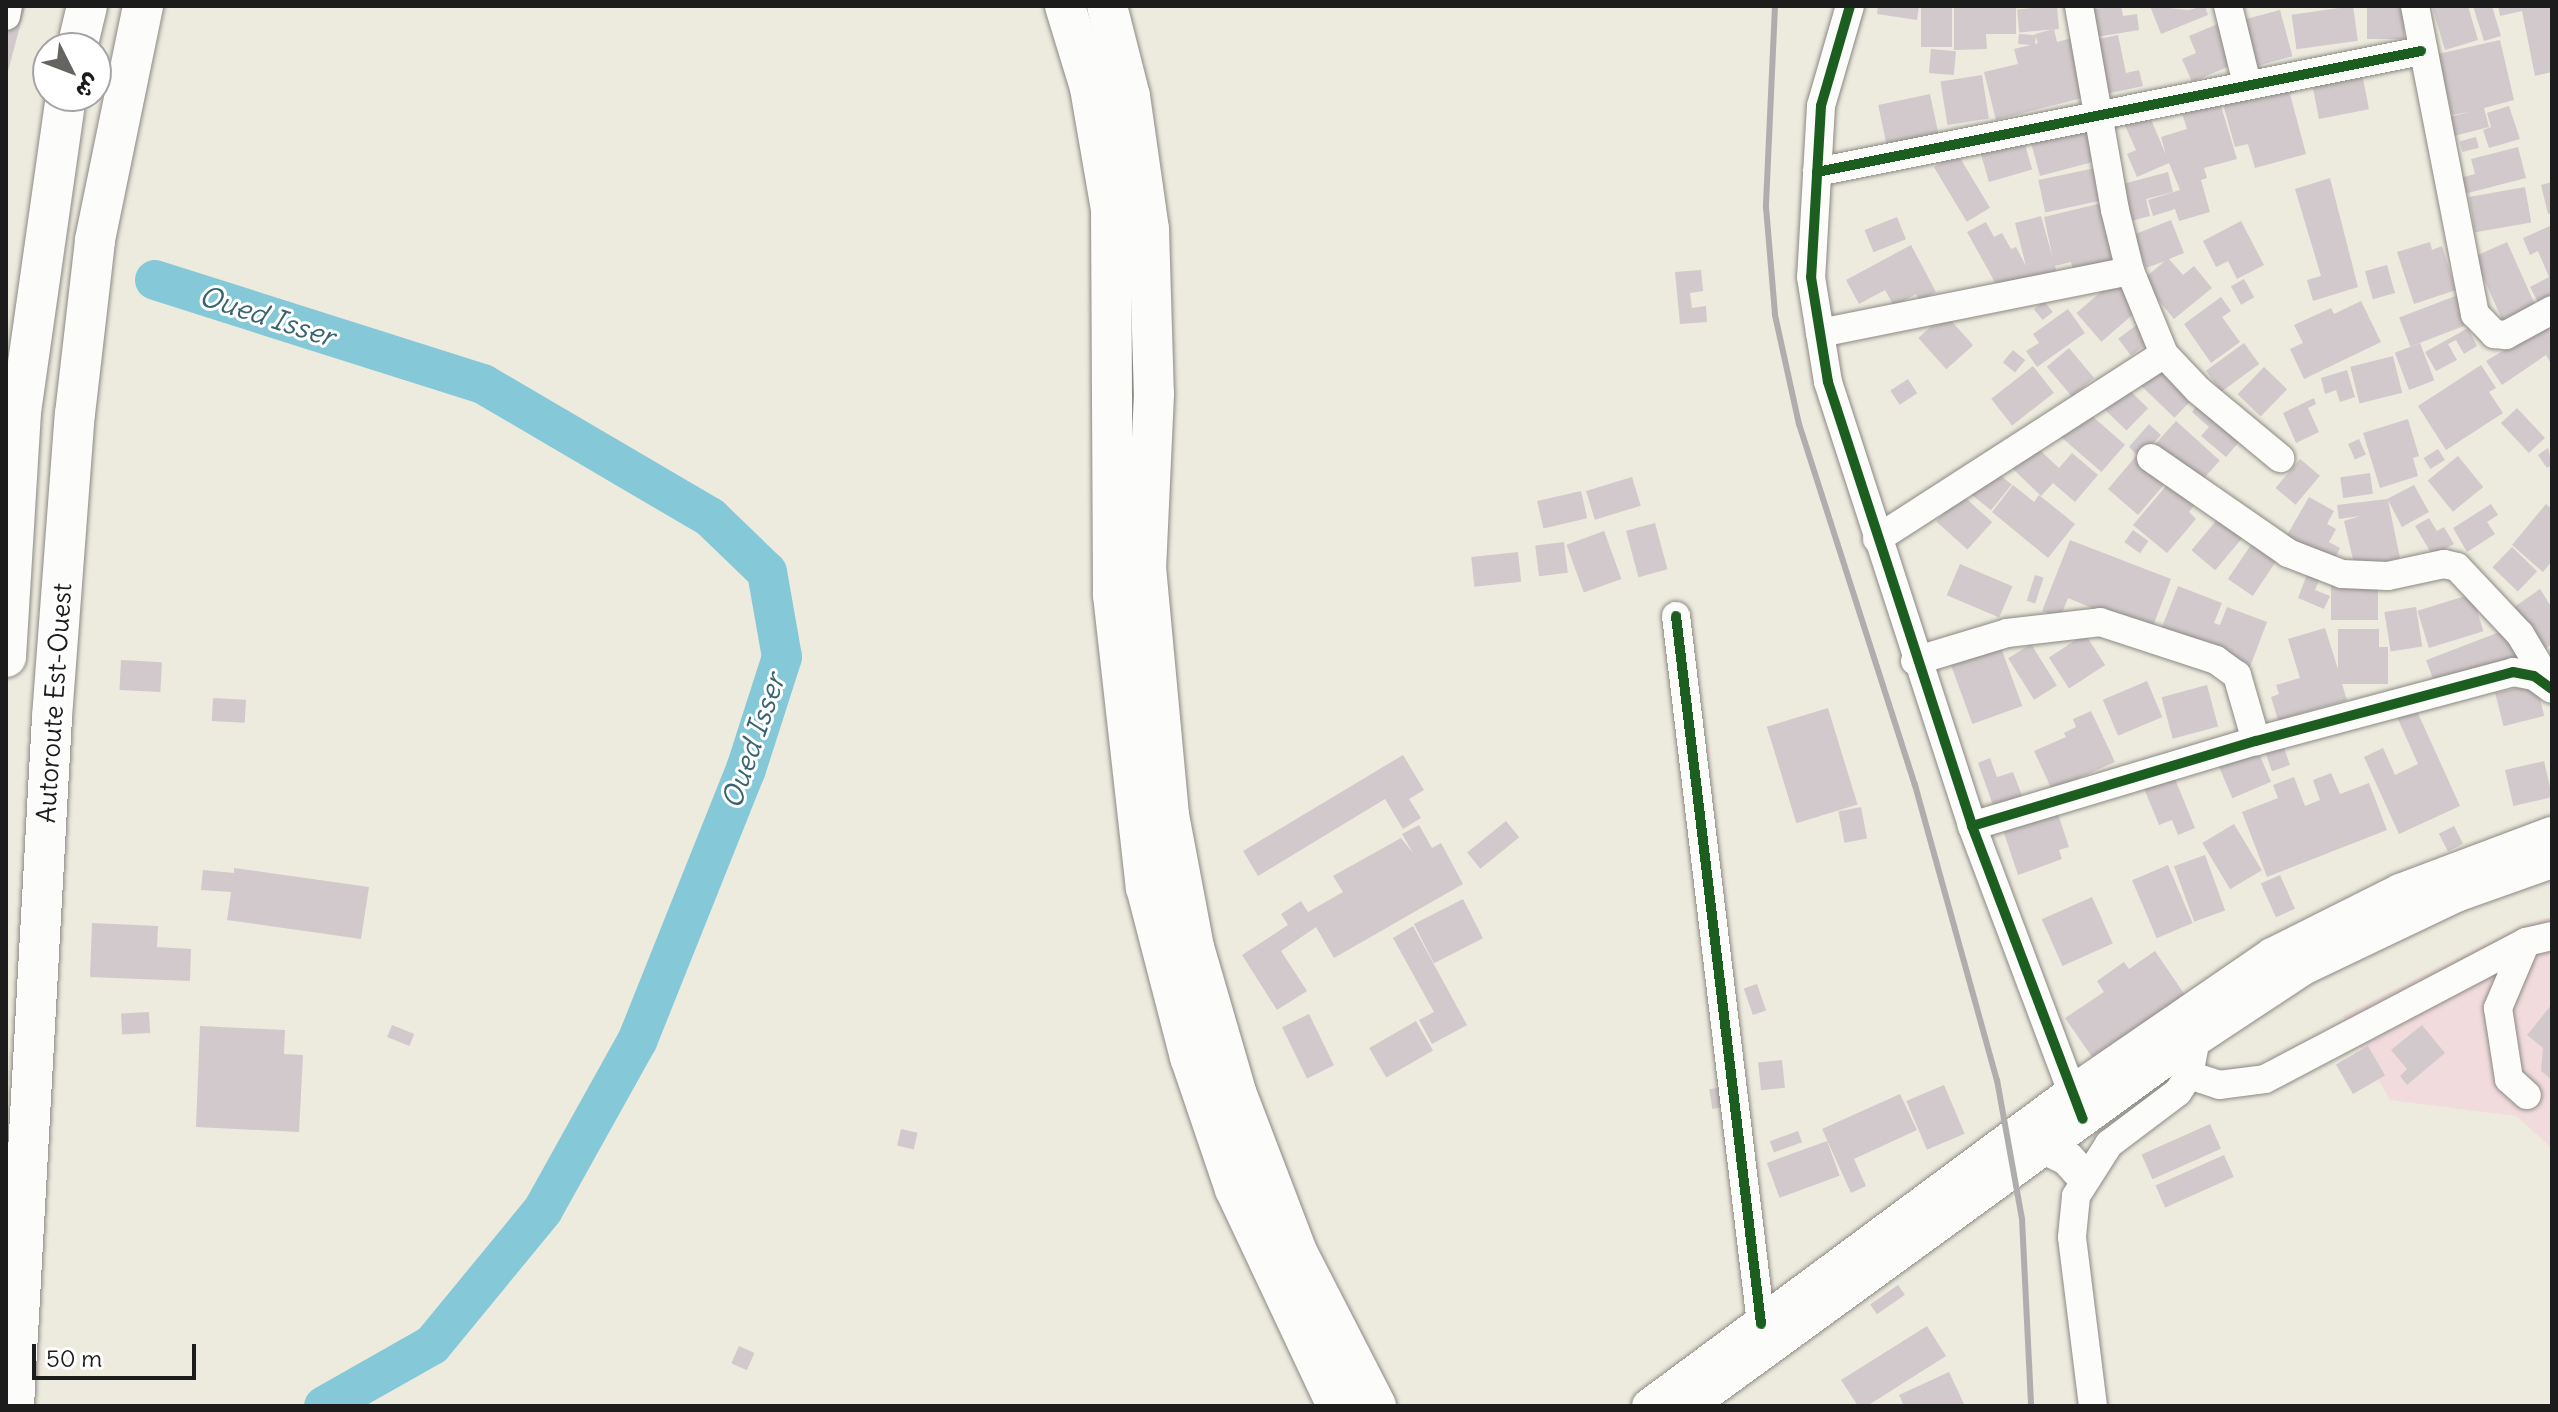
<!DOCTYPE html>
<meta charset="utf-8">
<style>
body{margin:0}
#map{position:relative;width:2558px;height:1412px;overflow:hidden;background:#edeade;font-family:Delius,"Playpen Sans Arabic",sans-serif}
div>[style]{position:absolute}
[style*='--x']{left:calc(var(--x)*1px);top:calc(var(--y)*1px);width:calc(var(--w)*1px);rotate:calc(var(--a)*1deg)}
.built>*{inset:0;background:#f1dbdd}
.river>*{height:40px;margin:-20px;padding:0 20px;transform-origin:20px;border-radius:20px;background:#85c9d9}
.building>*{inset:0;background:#d2c9cc;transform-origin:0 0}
.roads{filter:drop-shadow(0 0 2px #8b8983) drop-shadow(0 0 2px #8b8983)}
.minor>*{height:28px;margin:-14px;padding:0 14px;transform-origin:14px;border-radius:14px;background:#fcfcfa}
.major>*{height:34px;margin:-17px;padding:0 17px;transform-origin:17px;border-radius:17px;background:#fcfcfa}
.highway>*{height:40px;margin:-20px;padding:0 20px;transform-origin:20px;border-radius:20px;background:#fcfcfa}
.rail>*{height:6px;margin:-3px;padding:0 3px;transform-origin:3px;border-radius:3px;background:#afaead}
.cycleway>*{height:10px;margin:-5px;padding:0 5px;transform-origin:5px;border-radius:5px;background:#1b5e20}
span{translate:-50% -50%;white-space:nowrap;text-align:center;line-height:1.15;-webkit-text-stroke:6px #fff;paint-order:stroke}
.street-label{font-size:26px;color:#1c1c1c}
.water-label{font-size:28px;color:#376470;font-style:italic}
.frame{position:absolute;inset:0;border:8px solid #1c1c1c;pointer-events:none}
.north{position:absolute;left:32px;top:32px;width:80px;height:80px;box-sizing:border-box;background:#fff;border:2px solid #a4a4a4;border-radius:50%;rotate:132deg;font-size:22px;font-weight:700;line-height:32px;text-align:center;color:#1c1c1c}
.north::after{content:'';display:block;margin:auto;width:28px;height:36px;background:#656460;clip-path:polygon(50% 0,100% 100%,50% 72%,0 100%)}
.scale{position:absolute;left:32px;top:1344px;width:164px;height:36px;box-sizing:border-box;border:4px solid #1c1c1c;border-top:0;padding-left:10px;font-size:24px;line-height:28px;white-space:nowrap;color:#1c1c1c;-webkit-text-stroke:6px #fff;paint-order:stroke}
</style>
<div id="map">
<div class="built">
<i style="clip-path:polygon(2552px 917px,2552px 1148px,2516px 1116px,2390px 1100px,2343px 1016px,2524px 925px)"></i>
</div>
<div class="river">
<i style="--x:155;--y:280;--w:344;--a:17.6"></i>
<i style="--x:483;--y:384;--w:263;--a:30.4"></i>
<i style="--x:710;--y:517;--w:79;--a:44"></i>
<i style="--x:767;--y:572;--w:86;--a:80"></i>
<i style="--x:782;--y:657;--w:118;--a:107.8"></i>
<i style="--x:746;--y:769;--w:293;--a:111.8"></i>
<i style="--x:637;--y:1041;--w:193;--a:119.1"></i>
<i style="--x:543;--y:1210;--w:175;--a:129.4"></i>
<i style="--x:432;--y:1345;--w:124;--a:150.5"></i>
</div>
<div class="building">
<i style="clip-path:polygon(1878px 6px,1919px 6px,1917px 20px,1877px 14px)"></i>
<i style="left:1921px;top:6px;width:31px;height:41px"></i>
<i style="clip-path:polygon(1954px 6px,2016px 6px,2016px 34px,1986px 34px,1987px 49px,1954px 50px)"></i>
<i style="left:2057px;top:6px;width:23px;height:40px;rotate:85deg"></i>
<i style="clip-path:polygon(2121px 6px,2123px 16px,2137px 14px,2139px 30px,2090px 38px,2085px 10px)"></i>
<i style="clip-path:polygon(2150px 6px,2188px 10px,2205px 6px,2208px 15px,2161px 34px)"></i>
<i style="left:2353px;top:6px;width:35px;height:62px;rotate:82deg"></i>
<i style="left:2367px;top:6px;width:37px;height:33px"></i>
<i style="clip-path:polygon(2432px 6px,2468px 6px,2478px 40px,2445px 50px)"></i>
<i style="clip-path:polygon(2473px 6px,2492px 6px,2501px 36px,2484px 41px)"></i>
<i style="clip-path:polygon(2498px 6px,2552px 6px,2552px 72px,2535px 76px,2522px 11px,2500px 16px)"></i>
<i style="clip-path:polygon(25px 7px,7px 75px,6px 75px,6px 10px)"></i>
<i style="left:2280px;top:10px;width:48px;height:37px;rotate:75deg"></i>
<i style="clip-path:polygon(2220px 23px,2237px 63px,2192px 82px,2182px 59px,2196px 53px,2189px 36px)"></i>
<i style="clip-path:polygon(2054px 29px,2057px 42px,2072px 38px,2086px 97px,1996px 120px,1984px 72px,2018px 64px,2014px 49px,2031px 45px,2018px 44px,2019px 34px,2036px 35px,2035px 44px,2038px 43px,2035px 34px)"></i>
<i style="clip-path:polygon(2118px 35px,2126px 73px,2139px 70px,2143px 86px,2101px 95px,2089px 41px)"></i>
<i style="clip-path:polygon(2500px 40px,2514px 100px,2484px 108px,2489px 127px,2454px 136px,2449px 117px,2470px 112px,2452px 115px,2438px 54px)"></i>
<i style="left:1931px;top:49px;width:25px;height:24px;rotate:5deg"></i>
<i style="left:2361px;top:68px;width:42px;height:51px;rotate:79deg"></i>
<i style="left:1982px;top:75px;width:44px;height:42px;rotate:81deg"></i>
<i style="clip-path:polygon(2293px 78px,2296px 92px,2290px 94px,2306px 154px,2255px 168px,2248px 144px,2235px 147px,2221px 97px)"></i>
<i style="clip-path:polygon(2217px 93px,2237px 159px,2204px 168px,2207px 178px,2201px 180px,2210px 212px,2179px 221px,2175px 209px,2153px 216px,2148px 200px,2180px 190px,2169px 163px,2137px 177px,2127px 154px,2136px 150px,2123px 121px,2147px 110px,2166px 155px,2161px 137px,2187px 129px,2179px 104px)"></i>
<i style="left:1930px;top:94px;width:40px;height:53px;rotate:78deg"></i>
<i style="clip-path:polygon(2509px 106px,2520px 139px,2489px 148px,2483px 130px,2491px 127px,2487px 113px)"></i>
<i style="left:2091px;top:123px;width:38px;height:63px;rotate:75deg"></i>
<i style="left:2022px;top:134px;width:37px;height:45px;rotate:74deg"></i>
<i style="left:2476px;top:137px;width:11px;height:17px;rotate:75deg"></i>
<i style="clip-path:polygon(2518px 147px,2526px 178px,2464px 194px,2460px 178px,2475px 174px,2471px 159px)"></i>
<i style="left:1957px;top:153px;width:64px;height:27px;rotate:59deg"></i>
<i style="left:2100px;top:167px;width:33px;height:63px;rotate:78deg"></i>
<i style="clip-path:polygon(2168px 172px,2173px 192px,2146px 199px,2150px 216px,2131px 221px,2123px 184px)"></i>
<i style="clip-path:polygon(2330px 178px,2358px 287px,2313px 301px,2307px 280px,2321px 276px,2295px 189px)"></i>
<i style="clip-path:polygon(2552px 182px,2552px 213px,2548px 214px,2541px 185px)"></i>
<i style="left:2525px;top:187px;width:36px;height:57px;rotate:80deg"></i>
<i style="clip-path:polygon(2106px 202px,2121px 264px,2074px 275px,2071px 262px,2055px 266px,2058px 278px,2002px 295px,1967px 232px,1986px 222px,1994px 237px,2002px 233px,2011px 249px,2016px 247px,2026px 266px,2015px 223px,2041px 216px,2053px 259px,2044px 217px)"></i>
<i style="left:1897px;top:217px;width:24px;height:35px;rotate:68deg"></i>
<i style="clip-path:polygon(2171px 220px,2184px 253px,2169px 259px,2183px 275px,2194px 266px,2212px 288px,2174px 319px,2142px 280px,2165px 261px,2146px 268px,2133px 235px)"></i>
<i style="clip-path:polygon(2241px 221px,2264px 265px,2237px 279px,2228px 261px,2216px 267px,2203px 241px)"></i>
<i style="clip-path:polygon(2550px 226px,2552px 299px,2540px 306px,2530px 287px,2549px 277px,2538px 251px,2530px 255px,2523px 238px)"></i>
<i style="clip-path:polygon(2430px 242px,2432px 250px,2442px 246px,2456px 290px,2414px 304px,2397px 252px)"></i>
<i style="left:2507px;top:242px;width:71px;height:36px;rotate:66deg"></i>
<i style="clip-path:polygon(1911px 245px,1936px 292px,1920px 301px,1916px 294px,1894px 306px,1885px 290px,1859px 304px,1846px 280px)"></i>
<i style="left:2387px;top:265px;width:29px;height:23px;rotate:74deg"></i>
<i style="clip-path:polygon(1701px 270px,1703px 291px,1690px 293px,1692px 308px,1706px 306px,1707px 322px,1680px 324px,1675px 272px)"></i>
<i style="left:2118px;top:277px;width:38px;height:55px;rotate:49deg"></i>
<i style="left:2244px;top:279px;width:21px;height:15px;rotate:61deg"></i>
<i style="left:2458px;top:295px;width:31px;height:63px;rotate:69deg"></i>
<i style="clip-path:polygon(2221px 297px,2231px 311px,2222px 317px,2240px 342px,2211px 363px,2184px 324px)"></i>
<i style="left:2044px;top:301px;width:14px;height:13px;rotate:51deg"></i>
<i style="clip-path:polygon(2361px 301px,2381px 342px,2304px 379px,2290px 349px,2303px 343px,2294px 325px,2331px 308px,2334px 314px)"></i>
<i style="clip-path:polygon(2068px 309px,2085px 333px,2037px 367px,2026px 351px,2039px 343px,2033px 334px)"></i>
<i style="left:1945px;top:314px;width:42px;height:36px;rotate:48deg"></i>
<i style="left:2139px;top:323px;width:21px;height:26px;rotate:53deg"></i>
<i style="clip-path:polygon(2549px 323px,2552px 365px,2546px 355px,2502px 385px,2486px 361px)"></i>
<i style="clip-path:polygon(2468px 328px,2477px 346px,2464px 354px,2456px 340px,2448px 344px,2457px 360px,2436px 371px,2425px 352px)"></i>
<i style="left:2244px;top:343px;width:26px;height:47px;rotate:54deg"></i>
<i style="left:2420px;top:343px;width:40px;height:27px;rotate:69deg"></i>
<i style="left:2069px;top:348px;width:39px;height:29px;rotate:50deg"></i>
<i style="left:2013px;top:350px;width:16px;height:16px;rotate:40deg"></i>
<i style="left:2393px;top:356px;width:38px;height:44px;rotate:76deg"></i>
<i style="left:2160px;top:358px;width:52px;height:33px;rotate:44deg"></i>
<i style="clip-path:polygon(2481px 365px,2496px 388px,2489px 392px,2503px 413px,2446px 450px,2418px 406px)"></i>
<i style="left:2033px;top:366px;width:34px;height:53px;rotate:52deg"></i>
<i style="left:2264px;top:367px;width:32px;height:38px;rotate:44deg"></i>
<i style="clip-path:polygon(2347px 370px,2355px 397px,2340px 402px,2336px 390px,2325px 394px,2321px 378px)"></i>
<i style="left:1908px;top:379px;width:17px;height:21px;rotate:57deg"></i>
<i style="left:2125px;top:386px;width:32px;height:31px;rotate:44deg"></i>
<i style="clip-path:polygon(2203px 398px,2245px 435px,2226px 457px,2201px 436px,2209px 427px,2192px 412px)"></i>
<i style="clip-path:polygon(2314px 398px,2316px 404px,2308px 408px,2319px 432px,2296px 443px,2283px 413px)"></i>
<i style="left:2517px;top:408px;width:41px;height:22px;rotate:47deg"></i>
<i style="left:2085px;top:410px;width:53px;height:36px;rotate:41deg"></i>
<i style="clip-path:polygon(2408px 419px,2419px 456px,2413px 458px,2418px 476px,2380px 488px,2363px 433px)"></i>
<i style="left:2176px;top:421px;width:59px;height:35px;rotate:42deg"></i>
<i style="clip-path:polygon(2149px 424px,2161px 435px,2141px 458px,2168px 480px,2138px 515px,2108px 489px,2137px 455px,2129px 447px)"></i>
<i style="left:2359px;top:439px;width:17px;height:12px;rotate:66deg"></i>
<i style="clip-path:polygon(2030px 441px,2059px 468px,2072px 453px,2098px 475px,2075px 502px,2053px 483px,2041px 496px,2008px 464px)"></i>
<i style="clip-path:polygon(2548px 448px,2552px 465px,2547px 468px,2538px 455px)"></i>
<i style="left:2438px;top:449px;width:13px;height:17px;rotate:58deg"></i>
<i style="left:2458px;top:456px;width:40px;height:39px;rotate:51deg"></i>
<i style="left:2300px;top:459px;width:26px;height:38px;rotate:40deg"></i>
<i style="left:1990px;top:467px;width:28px;height:33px;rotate:39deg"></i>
<i style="left:2370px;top:473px;width:21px;height:30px;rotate:82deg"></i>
<i style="left:1632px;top:477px;width:30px;height:48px;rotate:73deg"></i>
<i style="clip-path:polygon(2171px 480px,2197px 502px,2189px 512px,2196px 519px,2167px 553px,2133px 525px)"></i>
<i style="clip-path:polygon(2013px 485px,2034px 502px,2039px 495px,2075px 524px,2048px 558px,1992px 512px)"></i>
<i style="clip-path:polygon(2414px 485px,2429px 512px,2402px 527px,2388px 500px,2400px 558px,2355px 568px,2344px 521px,2360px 516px,2339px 519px,2337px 505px,2387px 499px)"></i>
<i style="left:1581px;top:491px;width:28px;height:45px;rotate:77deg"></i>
<i style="left:1961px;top:494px;width:42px;height:37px;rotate:42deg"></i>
<i style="clip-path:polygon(2309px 497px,2334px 511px,2327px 524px,2336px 529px,2329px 542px,2340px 548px,2333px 562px,2286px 537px)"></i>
<i style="clip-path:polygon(2491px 504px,2498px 515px,2487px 522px,2495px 534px,2467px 552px,2453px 528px)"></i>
<i style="clip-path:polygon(2546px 504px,2552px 509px,2552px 561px,2543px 572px,2512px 545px)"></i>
<i style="left:2221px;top:515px;width:31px;height:46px;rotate:40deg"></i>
<i style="clip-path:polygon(2429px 518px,2437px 531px,2444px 527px,2454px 544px,2433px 556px,2415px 526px)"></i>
<i style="left:1655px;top:523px;width:48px;height:30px;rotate:75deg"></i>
<i style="left:2133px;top:530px;width:19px;height:15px;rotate:35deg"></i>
<i style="left:1604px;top:531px;width:51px;height:40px;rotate:70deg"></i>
<i style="left:2257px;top:536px;width:30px;height:52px;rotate:34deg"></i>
<i style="clip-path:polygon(2070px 540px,2171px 579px,2153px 626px,2125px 615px,2123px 621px,2068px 598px,2060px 618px,2042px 611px)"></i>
<i style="left:1564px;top:542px;width:31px;height:29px;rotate:83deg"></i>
<i style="left:2512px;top:547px;width:35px;height:28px;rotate:44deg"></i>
<i style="left:1518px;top:552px;width:30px;height:47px;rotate:84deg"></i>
<i style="left:1960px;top:564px;width:57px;height:34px;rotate:23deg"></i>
<i style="clip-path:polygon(2309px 569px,2322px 574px,2315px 590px,2330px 596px,2324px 609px,2298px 598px)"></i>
<i style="left:2035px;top:575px;width:9px;height:27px;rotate:18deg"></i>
<i style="left:2331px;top:581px;width:47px;height:39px"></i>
<i style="clip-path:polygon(2178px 586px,2222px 603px,2214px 623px,2220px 625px,2227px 607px,2267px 622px,2248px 672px,2158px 637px)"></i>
<i style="clip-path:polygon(2540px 589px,2552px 608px,2552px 644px,2539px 653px,2510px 610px)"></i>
<i style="left:2472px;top:594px;width:39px;height:57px;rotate:73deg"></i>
<i style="left:2416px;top:607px;width:40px;height:32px;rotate:81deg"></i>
<i style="clip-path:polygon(2325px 628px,2338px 669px,2338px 629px,2379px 629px,2379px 647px,2388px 647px,2388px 684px,2342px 684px,2347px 700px,2278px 720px,2271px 697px,2279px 694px,2276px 685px,2300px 678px,2288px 639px)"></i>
<i style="left:2510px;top:628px;width:34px;height:90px;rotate:69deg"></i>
<i style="left:2085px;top:634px;width:37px;height:43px;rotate:57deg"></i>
<i style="left:1999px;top:642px;width:68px;height:53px;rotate:70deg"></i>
<i style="left:2031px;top:644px;width:49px;height:27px;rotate:58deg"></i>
<i style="left:121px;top:660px;width:41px;height:30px;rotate:3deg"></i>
<i style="left:2147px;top:681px;width:39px;height:48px;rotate:67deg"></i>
<i style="left:2536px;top:683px;width:34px;height:42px;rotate:76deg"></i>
<i style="left:2207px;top:685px;width:43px;height:47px;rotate:75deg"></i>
<i style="left:213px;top:698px;width:33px;height:23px;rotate:3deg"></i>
<i style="left:1828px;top:708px;width:101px;height:64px;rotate:73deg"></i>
<i style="clip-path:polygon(2416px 709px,2460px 806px,2399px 834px,2364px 757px,2383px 748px,2395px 775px,2418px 764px,2397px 717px)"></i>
<i style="clip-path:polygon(2091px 711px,2115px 762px,2052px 790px,2034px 751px,2066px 737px,2064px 733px,2076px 727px,2073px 719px)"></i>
<i style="left:2255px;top:744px;width:41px;height:42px;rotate:67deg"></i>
<i style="left:2284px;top:748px;width:18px;height:19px;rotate:71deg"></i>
<i style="clip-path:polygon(1403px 755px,1424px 790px,1409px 799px,1421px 818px,1403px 829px,1385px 799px,1258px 876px,1243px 851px)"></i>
<i style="clip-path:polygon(1990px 758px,1997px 777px,2013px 772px,2023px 798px,1994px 808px,1978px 763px)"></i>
<i style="left:2544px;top:761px;width:37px;height:40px;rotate:77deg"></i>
<i style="clip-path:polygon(2331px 773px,2340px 794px,2369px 783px,2387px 830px,2267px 877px,2242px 812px,2278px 798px,2273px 785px,2294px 777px,2305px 806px,2320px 800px,2313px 780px)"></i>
<i style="clip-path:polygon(2173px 774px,2195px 828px,2178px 835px,2172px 820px,2159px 825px,2143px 786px)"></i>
<i style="left:1861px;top:807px;width:32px;height:23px;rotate:79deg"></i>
<i style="clip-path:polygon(2056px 808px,2069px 847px,2059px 850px,2062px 859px,2018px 875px,2002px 827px)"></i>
<i style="left:1506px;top:821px;width:21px;height:50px;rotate:51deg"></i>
<i style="left:2234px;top:824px;width:54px;height:37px;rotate:59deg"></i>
<i style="clip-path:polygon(1419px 825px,1432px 848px,1441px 843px,1463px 884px,1334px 958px,1316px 927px,1281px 951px,1307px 991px,1277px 1010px,1242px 955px,1288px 925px,1281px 914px,1301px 901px,1308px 912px,1343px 892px,1333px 876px,1401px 838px,1413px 853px,1402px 834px)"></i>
<i style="left:2454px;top:826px;width:20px;height:17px;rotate:63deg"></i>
<i style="left:2205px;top:855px;width:59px;height:33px;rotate:70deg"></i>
<i style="left:2168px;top:865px;width:63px;height:39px;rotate:67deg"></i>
<i style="clip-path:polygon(234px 868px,369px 887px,361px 939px,227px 920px,231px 892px,201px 890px,203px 870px,234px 873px)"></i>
<i style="left:2280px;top:875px;width:37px;height:21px;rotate:66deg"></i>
<i style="left:2092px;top:897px;width:51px;height:55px;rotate:66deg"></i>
<i style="left:1463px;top:899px;width:44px;height:55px;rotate:63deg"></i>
<i style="clip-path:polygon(92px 923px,158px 926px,157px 947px,191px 949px,190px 981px,90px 977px)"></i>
<i style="clip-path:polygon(1413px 926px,1467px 1025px,1432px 1044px,1419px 1020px,1434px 1012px,1393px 938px)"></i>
<i style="clip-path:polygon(2155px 951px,2185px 995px,2092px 1057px,2065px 1018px,2104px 992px,2097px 981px,2124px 962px,2129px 969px)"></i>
<i style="left:1757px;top:984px;width:28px;height:14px;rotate:71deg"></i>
<i style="clip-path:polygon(2552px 1004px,2552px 1080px,2541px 1071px,2543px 1048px,2527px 1035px)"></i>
<i style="left:149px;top:1012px;width:21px;height:28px;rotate:87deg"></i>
<i style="left:1309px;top:1014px;width:57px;height:30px;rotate:64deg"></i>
<i style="left:1416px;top:1021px;width:34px;height:54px;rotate:60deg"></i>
<i style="left:392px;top:1025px;width:24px;height:13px;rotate:22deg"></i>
<i style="clip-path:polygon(2422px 1025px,2445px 1053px,2407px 1085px,2400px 1076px,2407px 1069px,2391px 1050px)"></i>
<i style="clip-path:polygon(200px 1026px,285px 1030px,284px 1054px,303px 1055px,299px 1132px,196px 1127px)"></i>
<i style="left:2368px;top:1046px;width:34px;height:37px;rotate:60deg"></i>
<i style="left:1782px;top:1060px;width:28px;height:24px;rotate:84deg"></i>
<i style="left:1944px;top:1085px;width:53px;height:41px;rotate:67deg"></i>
<i style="left:1729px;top:1086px;width:20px;height:20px;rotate:81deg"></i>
<i style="clip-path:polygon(1900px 1094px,1917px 1130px,1854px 1159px,1866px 1186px,1851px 1193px,1822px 1129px)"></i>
<i style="left:2210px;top:1124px;width:27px;height:75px;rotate:66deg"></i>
<i style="left:901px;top:1129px;width:17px;height:17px;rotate:13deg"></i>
<i style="left:1798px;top:1131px;width:12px;height:30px;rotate:70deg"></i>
<i style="left:1827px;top:1141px;width:37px;height:64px;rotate:70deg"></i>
<i style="left:2224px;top:1155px;width:24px;height:75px;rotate:66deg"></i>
<i style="left:1898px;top:1285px;width:12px;height:34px;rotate:55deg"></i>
<i style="clip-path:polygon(1927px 1326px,1946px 1356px,1867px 1406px,1858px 1406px,1841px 1380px)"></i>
<i style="left:739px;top:1346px;width:17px;height:19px;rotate:24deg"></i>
<i style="clip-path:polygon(1949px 1372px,1965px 1406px,1904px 1406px,1899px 1395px)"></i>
</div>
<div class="roads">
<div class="minor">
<i style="--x:1850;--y:6;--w:104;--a:106.2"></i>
<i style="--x:1821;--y:106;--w:171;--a:93.3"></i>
<i style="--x:1811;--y:277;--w:106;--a:80.8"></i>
<i style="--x:1828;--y:382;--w:467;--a:72"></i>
<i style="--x:1972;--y:826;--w:304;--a:69.4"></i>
<i style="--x:2079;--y:6;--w:207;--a:80"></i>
<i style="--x:2115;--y:210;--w:63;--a:76.2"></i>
<i style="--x:2130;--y:271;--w:90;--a:67.7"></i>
<i style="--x:2164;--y:354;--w:50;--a:46.6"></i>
<i style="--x:2198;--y:390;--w:107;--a:39.7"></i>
<i style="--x:2228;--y:6;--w:80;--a:76.3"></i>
<i style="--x:2415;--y:6;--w:314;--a:79"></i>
<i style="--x:2475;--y:314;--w:28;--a:46"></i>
<i style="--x:2494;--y:334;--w:12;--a:5"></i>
<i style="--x:2506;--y:335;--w:52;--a:-28.5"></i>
<i style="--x:6;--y:16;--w:10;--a:-79"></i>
<i style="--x:1817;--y:172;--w:616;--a:-11.33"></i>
<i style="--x:1820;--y:333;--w:316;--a:-11.3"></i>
<i style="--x:2151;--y:458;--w:167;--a:34.7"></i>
<i style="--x:2288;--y:553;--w:58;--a:21.3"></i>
<i style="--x:2342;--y:574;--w:46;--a:2.5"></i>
<i style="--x:2388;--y:576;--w:57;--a:-12.1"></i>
<i style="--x:2444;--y:564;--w:13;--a:13"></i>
<i style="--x:2457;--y:567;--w:92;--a:46.8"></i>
<i style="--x:2520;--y:634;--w:63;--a:59.3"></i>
<i style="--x:1877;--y:539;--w:341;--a:-32.8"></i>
<i style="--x:1676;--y:616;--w:713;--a:83.15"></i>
<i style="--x:1915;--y:661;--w:96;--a:-16.9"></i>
<i style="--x:2007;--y:633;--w:94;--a:-6.7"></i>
<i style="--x:2100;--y:622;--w:122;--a:18.1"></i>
<i style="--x:2216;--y:660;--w:26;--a:36"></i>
<i style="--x:2237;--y:675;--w:69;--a:73.9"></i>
<i style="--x:1972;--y:826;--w:296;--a:-16.7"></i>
<i style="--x:2256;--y:741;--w:266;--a:-15"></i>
<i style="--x:2513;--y:672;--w:21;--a:11"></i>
<i style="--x:2534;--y:676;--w:22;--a:36"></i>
<i style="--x:2526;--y:942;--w:72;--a:113"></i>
<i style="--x:2498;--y:1008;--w:72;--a:81.2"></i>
<i style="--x:2509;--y:1079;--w:24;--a:42"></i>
<i style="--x:2189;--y:1075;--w:32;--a:18"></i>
<i style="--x:2219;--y:1085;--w:46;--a:-7.4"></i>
<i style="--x:2265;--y:1079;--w:295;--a:-27.7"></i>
<i style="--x:2526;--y:942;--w:27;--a:-13"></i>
<i style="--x:2093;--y:1406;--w:170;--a:-97.1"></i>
<i style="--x:2072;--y:1237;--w:41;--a:-84.4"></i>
<i style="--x:2076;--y:1196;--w:62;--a:-57.6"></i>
<i style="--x:2109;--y:1144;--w:86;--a:-37"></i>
<i style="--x:2178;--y:1092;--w:20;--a:-57"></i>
<i style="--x:2189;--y:1075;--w:38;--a:-79"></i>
</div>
<div class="major">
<i style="--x:2044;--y:1147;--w:25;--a:26"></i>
<i style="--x:2067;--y:1158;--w:25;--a:48"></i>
<i style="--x:1649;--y:1406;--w:524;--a:-36.54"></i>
<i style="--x:2070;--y:1094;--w:245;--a:-34.5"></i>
<i style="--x:2272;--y:955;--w:143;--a:-26.6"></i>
<i style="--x:2400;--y:891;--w:162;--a:-20.6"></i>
<i style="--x:1689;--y:1406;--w:598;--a:-36.03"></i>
<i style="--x:2173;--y:1054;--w:158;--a:-33.4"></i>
<i style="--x:2305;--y:967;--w:167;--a:-25.5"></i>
<i style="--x:2456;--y:895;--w:102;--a:-19.5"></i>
</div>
<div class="highway">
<i style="--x:1065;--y:6;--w:86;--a:73"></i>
<i style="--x:1090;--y:88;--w:124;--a:80.2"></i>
<i style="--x:1111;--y:210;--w:385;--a:89.7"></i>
<i style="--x:1113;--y:595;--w:294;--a:83.6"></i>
<i style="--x:1146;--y:887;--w:176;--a:75.5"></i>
<i style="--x:1190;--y:1057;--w:139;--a:71.2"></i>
<i style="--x:1235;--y:1189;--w:240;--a:64.8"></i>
<i style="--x:1107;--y:6;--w:93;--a:75.7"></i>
<i style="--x:1130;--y:96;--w:134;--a:81.9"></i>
<i style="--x:1149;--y:229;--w:165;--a:88.3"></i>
<i style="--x:1154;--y:394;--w:173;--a:92.6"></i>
<i style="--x:1146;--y:567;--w:249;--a:84.7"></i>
<i style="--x:1169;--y:815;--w:134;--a:79.3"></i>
<i style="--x:1194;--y:947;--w:151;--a:73.8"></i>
<i style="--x:1236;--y:1092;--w:173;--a:69.1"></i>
<i style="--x:1298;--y:1254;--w:171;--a:62.8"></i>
<i style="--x:77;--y:48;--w:43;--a:-76.6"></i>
<i style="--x:6;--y:657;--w:245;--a:-86.5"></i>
<i style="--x:21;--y:412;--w:319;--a:-81.9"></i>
<i style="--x:14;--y:1406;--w:690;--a:-86.84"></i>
<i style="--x:52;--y:717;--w:304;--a:-85.7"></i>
<i style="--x:75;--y:414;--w:175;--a:-83.4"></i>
<i style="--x:95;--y:240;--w:239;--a:-78.4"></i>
</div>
</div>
<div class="rail">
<i style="--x:1775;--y:6;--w:201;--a:92.6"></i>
<i style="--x:1766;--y:207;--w:108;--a:85.2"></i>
<i style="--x:1775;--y:315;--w:112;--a:77.6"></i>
<i style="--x:1799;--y:424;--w:379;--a:72.2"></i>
<i style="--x:1915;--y:785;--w:306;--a:74.5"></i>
<i style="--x:1997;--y:1080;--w:141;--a:79.8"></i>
<i style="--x:2022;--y:1219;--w:187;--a:87.2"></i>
</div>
<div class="cycleway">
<i style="--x:1850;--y:6;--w:104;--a:106.2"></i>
<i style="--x:1821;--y:106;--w:171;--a:93.3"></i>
<i style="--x:1811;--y:277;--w:106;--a:80.8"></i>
<i style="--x:1828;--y:382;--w:467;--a:72"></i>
<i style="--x:1972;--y:826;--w:313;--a:69.3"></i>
<i style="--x:1817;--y:172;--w:616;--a:-11.33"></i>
<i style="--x:1676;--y:616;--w:713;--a:83.15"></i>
<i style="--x:1972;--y:826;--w:296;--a:-16.7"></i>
<i style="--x:2256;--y:741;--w:266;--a:-15"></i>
<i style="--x:2513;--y:672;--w:21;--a:11"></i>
<i style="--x:2534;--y:676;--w:22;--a:36"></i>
</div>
<div class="street-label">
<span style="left:54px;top:703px;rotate:-86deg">Autoroute Est-Ouest</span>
</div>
<div class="water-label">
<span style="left:267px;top:316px;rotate:18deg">Oued Isser</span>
<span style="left:753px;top:741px;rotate:-71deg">Oued Isser</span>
</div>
<div class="frame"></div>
<div class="north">ش</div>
<div class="scale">50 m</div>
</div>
